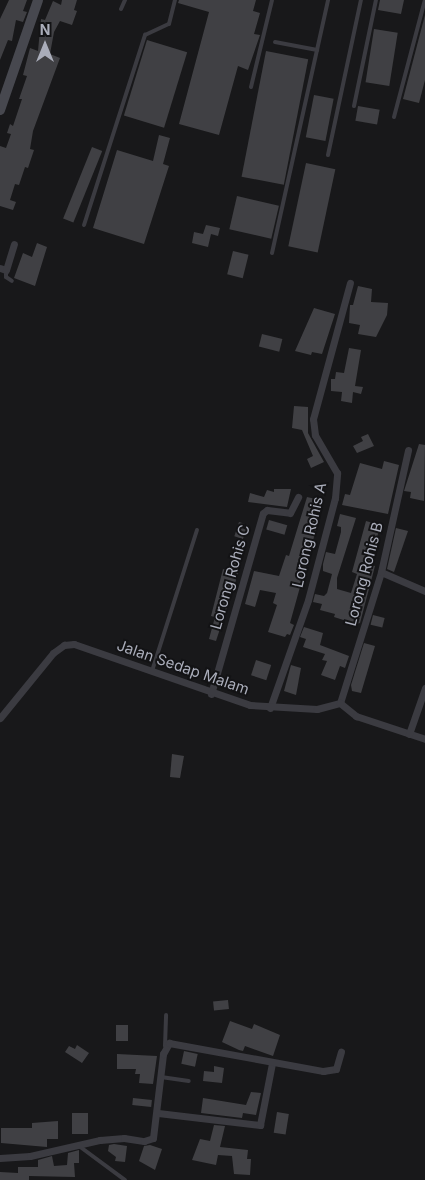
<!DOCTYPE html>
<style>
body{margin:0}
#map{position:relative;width:425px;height:1180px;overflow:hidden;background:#18181a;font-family:Inter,sans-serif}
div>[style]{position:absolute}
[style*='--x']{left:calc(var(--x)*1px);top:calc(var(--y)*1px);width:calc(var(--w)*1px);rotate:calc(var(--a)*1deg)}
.building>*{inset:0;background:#404044;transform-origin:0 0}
.service>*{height:4px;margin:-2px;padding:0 2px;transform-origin:2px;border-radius:2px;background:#3b3b41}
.minor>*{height:7px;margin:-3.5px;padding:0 3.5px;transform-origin:3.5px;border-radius:3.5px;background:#3b3b41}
.secondary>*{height:10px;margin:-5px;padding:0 5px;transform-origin:5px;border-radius:5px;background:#47484f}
span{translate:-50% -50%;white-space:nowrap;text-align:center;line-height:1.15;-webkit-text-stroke:4px #131315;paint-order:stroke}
.street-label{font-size:15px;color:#aaadba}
.north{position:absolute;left:20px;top:20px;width:50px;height:50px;-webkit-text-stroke:4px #131315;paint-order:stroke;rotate:0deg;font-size:14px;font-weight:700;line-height:20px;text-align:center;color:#aaadba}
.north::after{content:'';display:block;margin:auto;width:18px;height:22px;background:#aaadba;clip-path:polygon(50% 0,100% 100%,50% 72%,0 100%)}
</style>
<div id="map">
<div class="building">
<i style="clip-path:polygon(9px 0,27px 0,23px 11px,27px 12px,23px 22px,16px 20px,12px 41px,8px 40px,0 60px,0 19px)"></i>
<i style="clip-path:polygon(62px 0,77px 0,74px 10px,77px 11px,72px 25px,60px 21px,54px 32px,50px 54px,60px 58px,33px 131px,30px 149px,34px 150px,28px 168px,25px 167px,19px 185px,15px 184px,10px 200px,16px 202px,13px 210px,0 206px,0 146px,6px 148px,11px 134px,7px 133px,10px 124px,13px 126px,22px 99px,19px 99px,27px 76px,23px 75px,30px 48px,38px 51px,41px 19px,45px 20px,53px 1px,61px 5px)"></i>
<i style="clip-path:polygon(179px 0,256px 0,253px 11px,260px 13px,254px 34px,260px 35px,248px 70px,238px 66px,219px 135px,179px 124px,209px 12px,178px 3px)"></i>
<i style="clip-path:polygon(380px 0,404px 0,401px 14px,378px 10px)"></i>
<i style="clip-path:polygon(425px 15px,425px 80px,419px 103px,403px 99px)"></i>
<i style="left:374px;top:29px;width:24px;height:54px;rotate:9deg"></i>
<i style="left:147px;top:40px;width:42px;height:79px;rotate:17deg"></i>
<i style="left:266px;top:51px;width:43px;height:128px;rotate:11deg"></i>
<i style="left:314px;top:95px;width:20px;height:43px;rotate:11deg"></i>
<i style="left:358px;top:106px;width:22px;height:15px;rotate:10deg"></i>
<i style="clip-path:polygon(159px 135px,170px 138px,163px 164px,169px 166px,144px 244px,93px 228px,117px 150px,153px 161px)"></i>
<i style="left:92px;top:147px;width:11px;height:77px;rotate:22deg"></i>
<i style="left:306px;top:163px;width:30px;height:85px;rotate:12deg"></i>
<i style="left:237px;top:196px;width:43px;height:34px;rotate:13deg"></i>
<i style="clip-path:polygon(206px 225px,220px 228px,218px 236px,211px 234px,208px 247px,192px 243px,194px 232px,203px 234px)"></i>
<i style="clip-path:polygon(37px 243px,47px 247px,35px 286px,14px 278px,23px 253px,32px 257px)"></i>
<i style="left:233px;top:251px;width:16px;height:24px;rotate:14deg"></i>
<i style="clip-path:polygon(358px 286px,372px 289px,371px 302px,388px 303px,387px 315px,376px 337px,358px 334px,360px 325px,349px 323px,350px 305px,353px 305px)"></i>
<i style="clip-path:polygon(314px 308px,335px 314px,322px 354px,312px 352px,311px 355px,295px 351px)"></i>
<i style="left:262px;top:334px;width:21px;height:13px;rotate:14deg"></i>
<i style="clip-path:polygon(349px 348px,361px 350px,355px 386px,363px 387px,361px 394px,353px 392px,352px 403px,341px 401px,342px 392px,331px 391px,331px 379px,335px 379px,336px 372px,344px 373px)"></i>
<i style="clip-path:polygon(294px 406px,308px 407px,308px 433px,324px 462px,311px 468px,307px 459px,313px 456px,302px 430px,292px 428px)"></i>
<i style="clip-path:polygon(368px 434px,374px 446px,357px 453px,353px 446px,363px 441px,361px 437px)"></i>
<i style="clip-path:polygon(419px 444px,425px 445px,424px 501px,410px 498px,411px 492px,404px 491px)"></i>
<i style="clip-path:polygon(384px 461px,399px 465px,388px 514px,342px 505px,345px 494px,350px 495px,360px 463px,382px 469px)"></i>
<i style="clip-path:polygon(274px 489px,291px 489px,287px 507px,248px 502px,250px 493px,264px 497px,267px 490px,274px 492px)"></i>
<i style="clip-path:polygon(307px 497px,324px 501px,290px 623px,294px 625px,290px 635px,287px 634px,285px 637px,268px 632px,277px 605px,273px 603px,276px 593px,260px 590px,255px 607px,245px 604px,254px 571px,279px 576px,286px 555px,289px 556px)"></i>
<i style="clip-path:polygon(340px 514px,356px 518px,337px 578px,337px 589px,351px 593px,357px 574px,352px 572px,366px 521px,380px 525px,371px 565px,375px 566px,360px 623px,356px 624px,334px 617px,335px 614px,320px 610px,322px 604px,313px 602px,315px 594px,324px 596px,327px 593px,332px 574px,323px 571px,323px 564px,326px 552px,335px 554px,341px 532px,341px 527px,337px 526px)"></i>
<i style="left:269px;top:520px;width:19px;height:10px;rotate:16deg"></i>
<i style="left:239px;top:522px;width:9px;height:15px;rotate:18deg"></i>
<i style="clip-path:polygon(396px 528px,408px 531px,394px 572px,387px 569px)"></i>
<i style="clip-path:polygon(232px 553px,241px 555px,238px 574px,216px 641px,209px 639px,215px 617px,211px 616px,223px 569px,229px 571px)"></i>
<i style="left:373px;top:615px;width:12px;height:10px;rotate:14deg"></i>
<i style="clip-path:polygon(304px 627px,323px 633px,320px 645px,349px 656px,345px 668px,340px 666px,335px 680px,321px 675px,327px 661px,322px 660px,325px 654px,303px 647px,306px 639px,300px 637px)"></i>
<i style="clip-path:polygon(364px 643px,375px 646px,361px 693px,352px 691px,351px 685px)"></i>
<i style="left:256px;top:660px;width:16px;height:16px;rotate:18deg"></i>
<i style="clip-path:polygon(291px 665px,301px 668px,296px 695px,284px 691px)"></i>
<i style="clip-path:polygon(172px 754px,184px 756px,180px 778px,170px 777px)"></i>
<i style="left:228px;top:1000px;width:9px;height:15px;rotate:84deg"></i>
<i style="clip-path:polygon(230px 1021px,252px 1029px,254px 1024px,280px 1035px,273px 1056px,245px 1046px,243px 1051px,239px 1050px,222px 1042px)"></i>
<i style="left:116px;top:1025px;width:12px;height:16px"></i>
<i style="clip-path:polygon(77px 1045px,89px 1053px,82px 1063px,65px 1052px,69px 1046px,75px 1049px)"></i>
<i style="left:184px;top:1051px;width:14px;height:13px;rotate:12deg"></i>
<i style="clip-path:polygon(117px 1054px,157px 1056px,153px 1084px,139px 1083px,140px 1074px,135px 1074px,136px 1069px,117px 1069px)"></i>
<i style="clip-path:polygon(214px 1066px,224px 1068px,222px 1083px,203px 1081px,204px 1071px,214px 1072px)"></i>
<i style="clip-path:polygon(251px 1092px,261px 1093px,256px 1115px,243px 1113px,242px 1118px,201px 1113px,203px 1098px,246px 1105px)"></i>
<i style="left:133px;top:1098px;width:19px;height:7px;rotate:6deg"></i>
<i style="left:277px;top:1112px;width:12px;height:21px;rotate:9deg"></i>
<i style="left:72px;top:1113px;width:16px;height:21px"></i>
<i style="clip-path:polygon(58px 1121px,58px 1139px,47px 1139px,47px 1147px,1px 1143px,1px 1128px,32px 1128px,32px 1123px)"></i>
<i style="clip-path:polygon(214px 1125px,225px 1126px,220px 1147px,248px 1150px,247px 1159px,251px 1159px,250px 1175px,234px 1174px,232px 1156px,218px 1155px,216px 1165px,192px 1160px,200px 1139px,210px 1141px)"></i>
<i style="clip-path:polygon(114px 1144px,127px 1146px,125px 1162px,115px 1161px,116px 1157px,108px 1151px,109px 1145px)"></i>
<i style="clip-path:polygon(150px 1145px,162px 1149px,155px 1170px,139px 1161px,144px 1146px)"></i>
<i style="clip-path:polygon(79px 1150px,79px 1163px,74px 1163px,75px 1177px,29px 1176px,29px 1180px,0 1180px,0 1172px,18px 1173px,18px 1167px,38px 1167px,38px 1160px,52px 1156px,54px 1166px,67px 1165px,68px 1153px)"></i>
</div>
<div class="service">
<i style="--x:121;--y:9;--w:10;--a:-66"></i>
<i style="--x:275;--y:42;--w:43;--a:10.8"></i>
<i style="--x:251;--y:87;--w:89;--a:-76.4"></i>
<i style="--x:354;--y:106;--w:108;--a:-78.3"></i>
<i style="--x:394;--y:117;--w:121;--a:-75.2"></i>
<i style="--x:328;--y:155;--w:158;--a:-78"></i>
<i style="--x:84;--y:225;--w:200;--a:-72.2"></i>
<i style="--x:145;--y:35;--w:26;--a:-25"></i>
<i style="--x:169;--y:24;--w:25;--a:-76"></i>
<i style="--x:272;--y:253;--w:259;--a:-77.5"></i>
<i style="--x:6;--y:270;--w:7;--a:90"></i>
<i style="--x:6;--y:277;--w:7;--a:34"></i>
<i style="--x:152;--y:671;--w:148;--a:-72.3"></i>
<i style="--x:165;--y:1046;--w:31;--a:-88"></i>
<i style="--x:161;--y:1077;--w:28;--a:8"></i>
<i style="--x:79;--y:1146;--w:57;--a:36.5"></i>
</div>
<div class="minor">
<i style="--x:0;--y:268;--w:6;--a:18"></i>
<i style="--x:6;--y:270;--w:27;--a:-73"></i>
<i style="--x:381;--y:572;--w:48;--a:23.4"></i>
<i style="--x:211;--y:694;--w:188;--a:-74"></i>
<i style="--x:263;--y:513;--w:5;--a:-37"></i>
<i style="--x:267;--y:510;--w:23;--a:7"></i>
<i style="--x:290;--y:513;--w:18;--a:-63"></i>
<i style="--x:340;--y:703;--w:137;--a:-72.6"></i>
<i style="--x:381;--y:572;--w:125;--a:-77.5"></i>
<i style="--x:270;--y:708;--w:114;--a:-70.6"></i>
<i style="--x:308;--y:600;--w:106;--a:-75.2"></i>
<i style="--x:335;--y:498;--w:25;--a:-85"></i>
<i style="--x:337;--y:473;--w:44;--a:-120.1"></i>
<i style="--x:315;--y:435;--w:16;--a:-97"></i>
<i style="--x:313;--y:419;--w:141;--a:-74.8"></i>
<i style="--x:0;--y:718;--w:84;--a:-50.8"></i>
<i style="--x:53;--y:653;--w:14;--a:-36"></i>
<i style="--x:64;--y:645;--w:10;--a:-6"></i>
<i style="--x:74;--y:644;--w:186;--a:19.1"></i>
<i style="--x:250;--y:705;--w:67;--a:3.4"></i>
<i style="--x:317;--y:709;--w:24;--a:-15"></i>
<i style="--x:340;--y:703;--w:21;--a:39"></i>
<i style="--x:356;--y:716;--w:73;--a:18.4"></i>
<i style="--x:409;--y:734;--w:49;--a:-70.8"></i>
<i style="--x:158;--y:1113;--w:103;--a:6.7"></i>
<i style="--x:260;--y:1125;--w:63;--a:-79"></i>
<i style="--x:0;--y:1158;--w:30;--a:-4"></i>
<i style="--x:30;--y:1156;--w:72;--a:-12.9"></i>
<i style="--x:100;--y:1140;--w:24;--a:-5"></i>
<i style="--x:124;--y:1138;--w:20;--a:9"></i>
<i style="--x:144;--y:1141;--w:9;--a:-18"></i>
<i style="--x:153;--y:1138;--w:85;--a:-83.2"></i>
<i style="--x:163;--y:1054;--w:13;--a:-61"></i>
<i style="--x:169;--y:1043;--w:157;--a:10.3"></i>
<i style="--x:323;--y:1071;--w:13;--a:-9"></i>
<i style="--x:336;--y:1069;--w:18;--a:-74"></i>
</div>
<div class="secondary">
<i style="--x:0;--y:110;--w:116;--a:-70.9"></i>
</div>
<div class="street-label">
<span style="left:309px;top:535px;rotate:-77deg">Lorong Rohis A</span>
<span style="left:364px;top:574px;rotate:-75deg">Lorong Rohis B</span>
<span style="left:230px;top:577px;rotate:-74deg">Lorong Rohis C</span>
<span style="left:183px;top:667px;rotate:19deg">Jalan Sedap Malam</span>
</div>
<div class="north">N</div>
</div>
